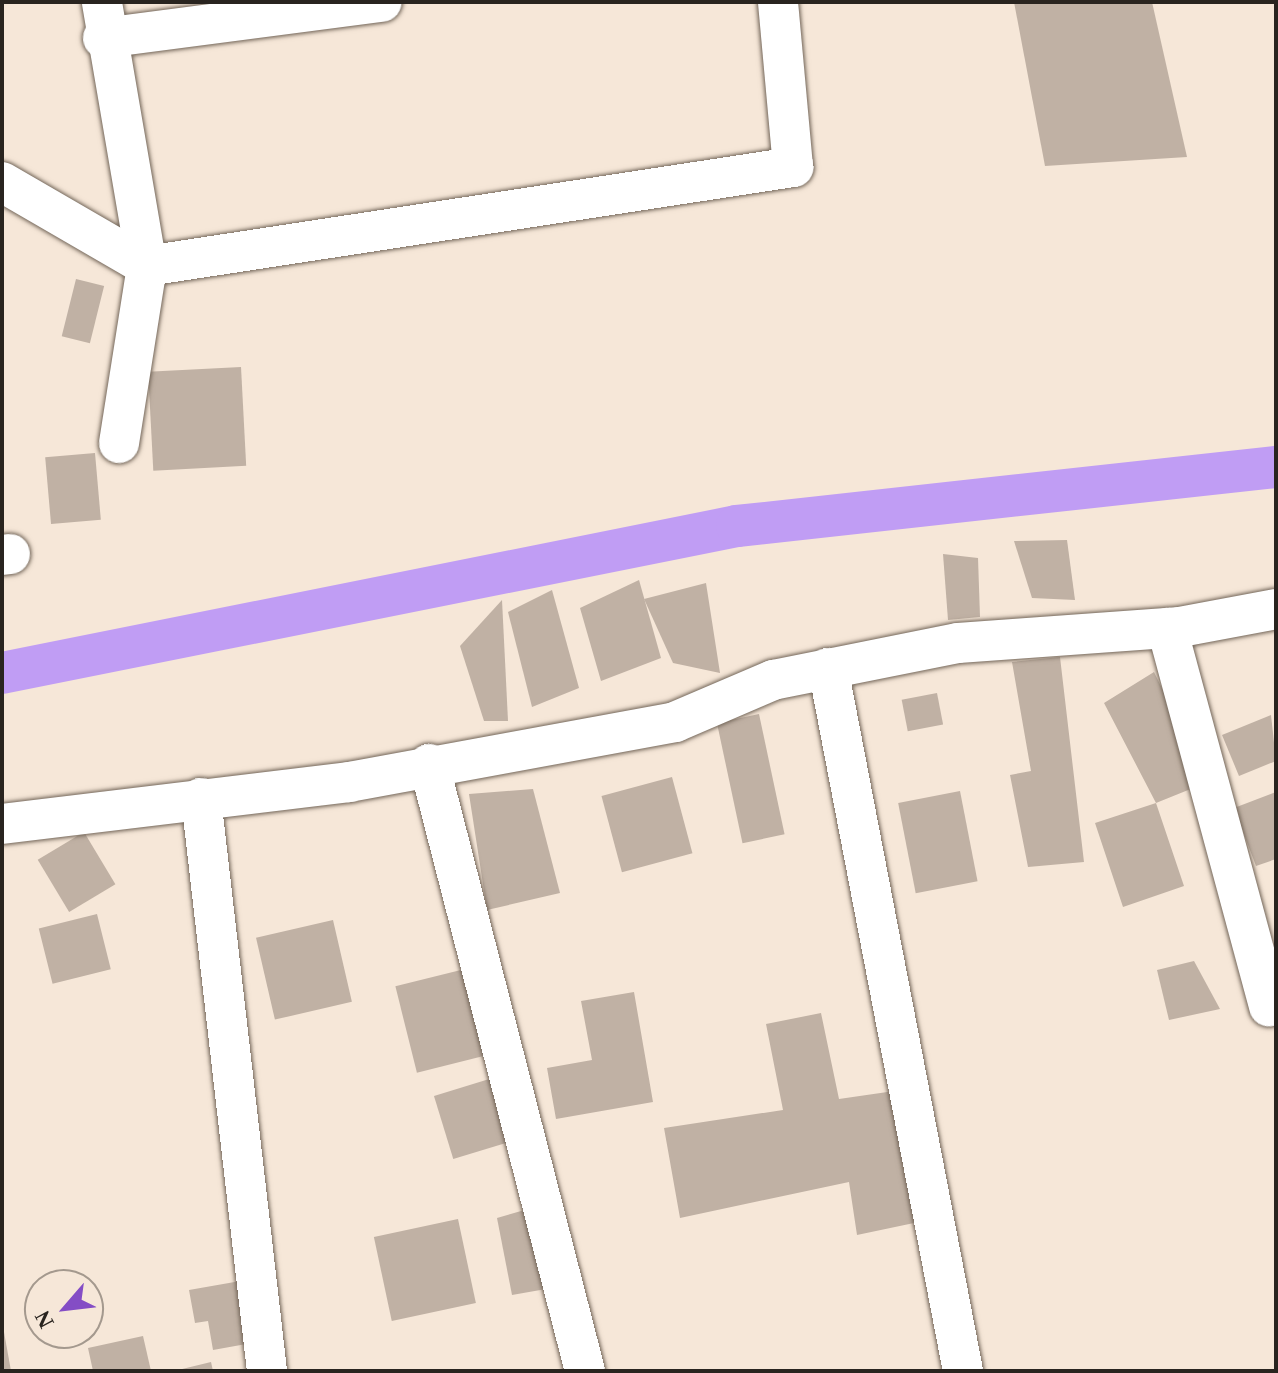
<!DOCTYPE html>
<style>
body{margin:0}
#map{position:relative;width:1278px;height:1373px;overflow:hidden;background:#f6e7d8;font-family:Georgia,serif}
div>[style]{position:absolute}
[style*='--x']{left:calc(var(--x)*1px);top:calc(var(--y)*1px);width:calc(var(--w)*1px);rotate:calc(var(--a)*1deg)}
.canal>*{height:42px;margin:-21px;padding:0 21px;transform-origin:21px;border-radius:21px;background:#c09df4}
.building>*{inset:0;background:#c0b1a4;transform-origin:0 0}
.roads{filter:drop-shadow(0 0 2px #736659) drop-shadow(0 0 2px #736659)}
.street>*{height:40px;margin:-20px;padding:0 20px;transform-origin:20px;border-radius:20px;background:#fff}
span{translate:-50% -50%;white-space:nowrap;text-align:center;line-height:1.15;-webkit-text-stroke:6px #f6e7d8;paint-order:stroke}
.frame{position:absolute;inset:0;border:4px solid #29241f;pointer-events:none}
.north{position:absolute;left:24px;top:1269px;width:80px;height:80px;box-sizing:border-box;background:#f6e7d8;border:2px solid #a4998e;border-radius:50%;rotate:242deg;font-size:22px;font-weight:700;line-height:32px;text-align:center;color:#29241f}
.north::after{content:'';display:block;margin:auto;width:28px;height:36px;background:#844dc5;clip-path:polygon(50% 0,100% 100%,50% 72%,0 100%)}
</style>
<div id="map">
<div class="canal">
<i style="--x:2;--y:673;--w:750;--a:-11.31"></i>
<i style="--x:737;--y:526;--w:542;--a:-6.25"></i>
</div>
<div class="building">
<i style="clip-path:polygon(1014px 2px,1152px 2px,1187px 157px,1045px 166px)"></i>
<i style="left:76px;top:279px;width:29px;height:59px;rotate:14deg"></i>
<i style="left:241px;top:367px;width:99px;height:93px;rotate:87deg"></i>
<i style="left:95px;top:453px;width:67px;height:50px;rotate:85deg"></i>
<i style="clip-path:polygon(1067px 540px,1075px 600px,1032px 598px,1014px 541px)"></i>
<i style="clip-path:polygon(943px 554px,978px 558px,980px 617px,948px 620px)"></i>
<i style="clip-path:polygon(639px 580px,661px 658px,601px 681px,580px 608px)"></i>
<i style="clip-path:polygon(706px 583px,720px 673px,673px 663px,644px 599px)"></i>
<i style="clip-path:polygon(552px 590px,579px 688px,532px 707px,508px 612px)"></i>
<i style="clip-path:polygon(502px 600px,508px 721px,484px 721px,460px 646px)"></i>
<i style="clip-path:polygon(1060px 657px,1084px 862px,1028px 867px,1010px 775px,1031px 771px,1012px 662px)"></i>
<i style="clip-path:polygon(1154px 672px,1208px 782px,1156px 803px,1184px 886px,1123px 907px,1095px 823px,1156px 803px,1104px 703px)"></i>
<i style="left:937px;top:693px;width:32px;height:36px;rotate:79deg"></i>
<i style="left:759px;top:714px;width:123px;height:43px;rotate:78deg"></i>
<i style="clip-path:polygon(1271px 715px,1276px 761px,1239px 776px,1222px 735px)"></i>
<i style="left:672px;top:777px;width:79px;height:73px;rotate:75deg"></i>
<i style="clip-path:polygon(533px 789px,560px 893px,487px 910px,469px 794px)"></i>
<i style="left:960px;top:791px;width:92px;height:63px;rotate:79deg"></i>
<i style="clip-path:polygon(1276px 792px,1276px 859px,1256px 866px,1234px 808px)"></i>
<i style="left:84px;top:832px;width:61px;height:54px;rotate:59deg"></i>
<i style="left:97px;top:914px;width:57px;height:60px;rotate:76deg"></i>
<i style="left:333px;top:920px;width:84px;height:79px;rotate:77deg"></i>
<i style="clip-path:polygon(1194px 961px,1220px 1009px,1169px 1020px,1157px 970px)"></i>
<i style="left:473px;top:967px;width:89px;height:80px;rotate:76deg"></i>
<i style="clip-path:polygon(634px 992px,653px 1102px,556px 1119px,547px 1068px,592px 1060px,581px 1001px)"></i>
<i style="clip-path:polygon(821px 1013px,839px 1099px,908px 1089px,933px 1219px,857px 1235px,849px 1182px,680px 1218px,664px 1128px,783px 1110px,766px 1024px)"></i>
<i style="left:499px;top:1076px;width:66px;height:68px;rotate:73deg"></i>
<i style="clip-path:polygon(542px 1205px,563px 1286px,512px 1295px,497px 1218px)"></i>
<i style="left:458px;top:1219px;width:86px;height:86px;rotate:78deg"></i>
<i style="clip-path:polygon(246px 1280px,258px 1342px,213px 1350px,208px 1321px,195px 1323px,189px 1290px)"></i>
<i style="clip-path:polygon(2px 1332px,4px 1332px,11px 1371px,2px 1371px)"></i>
<i style="clip-path:polygon(143px 1336px,151px 1371px,93px 1371px,88px 1348px)"></i>
<i style="clip-path:polygon(211px 1362px,213px 1371px,178px 1371px,178px 1370px)"></i>
</div>
<div class="roads">
<div class="street">
<i style="--x:103;--y:38;--w:281;--a:-7.4"></i>
<i style="--x:2;--y:182;--w:168;--a:30.1"></i>
<i style="--x:147;--y:266;--w:268;--a:-99.7"></i>
<i style="--x:119;--y:443;--w:179;--a:-81"></i>
<i style="--x:147;--y:266;--w:654;--a:-8.71"></i>
<i style="--x:793;--y:167;--w:166;--a:-95.2"></i>
<i style="--x:2;--y:555;--w:8;--a:-7"></i>
<i style="--x:1167;--y:628;--w:392;--a:74.9"></i>
<i style="--x:828;--y:668;--w:716;--a:79.13"></i>
<i style="--x:429;--y:764;--w:627;--a:75.59"></i>
<i style="--x:201;--y:798;--w:577;--a:83.43"></i>
<i style="--x:2;--y:824;--w:350;--a:-6.9"></i>
<i style="--x:349;--y:782;--w:331;--a:-10.4"></i>
<i style="--x:675;--y:722;--w:107;--a:-23.2"></i>
<i style="--x:773;--y:680;--w:189;--a:-11.3"></i>
<i style="--x:958;--y:643;--w:223;--a:-4.1"></i>
<i style="--x:1180;--y:627;--w:98;--a:-10.6"></i>
</div>
</div>
<div class="frame"></div>
<div class="north">N</div>
</div>
